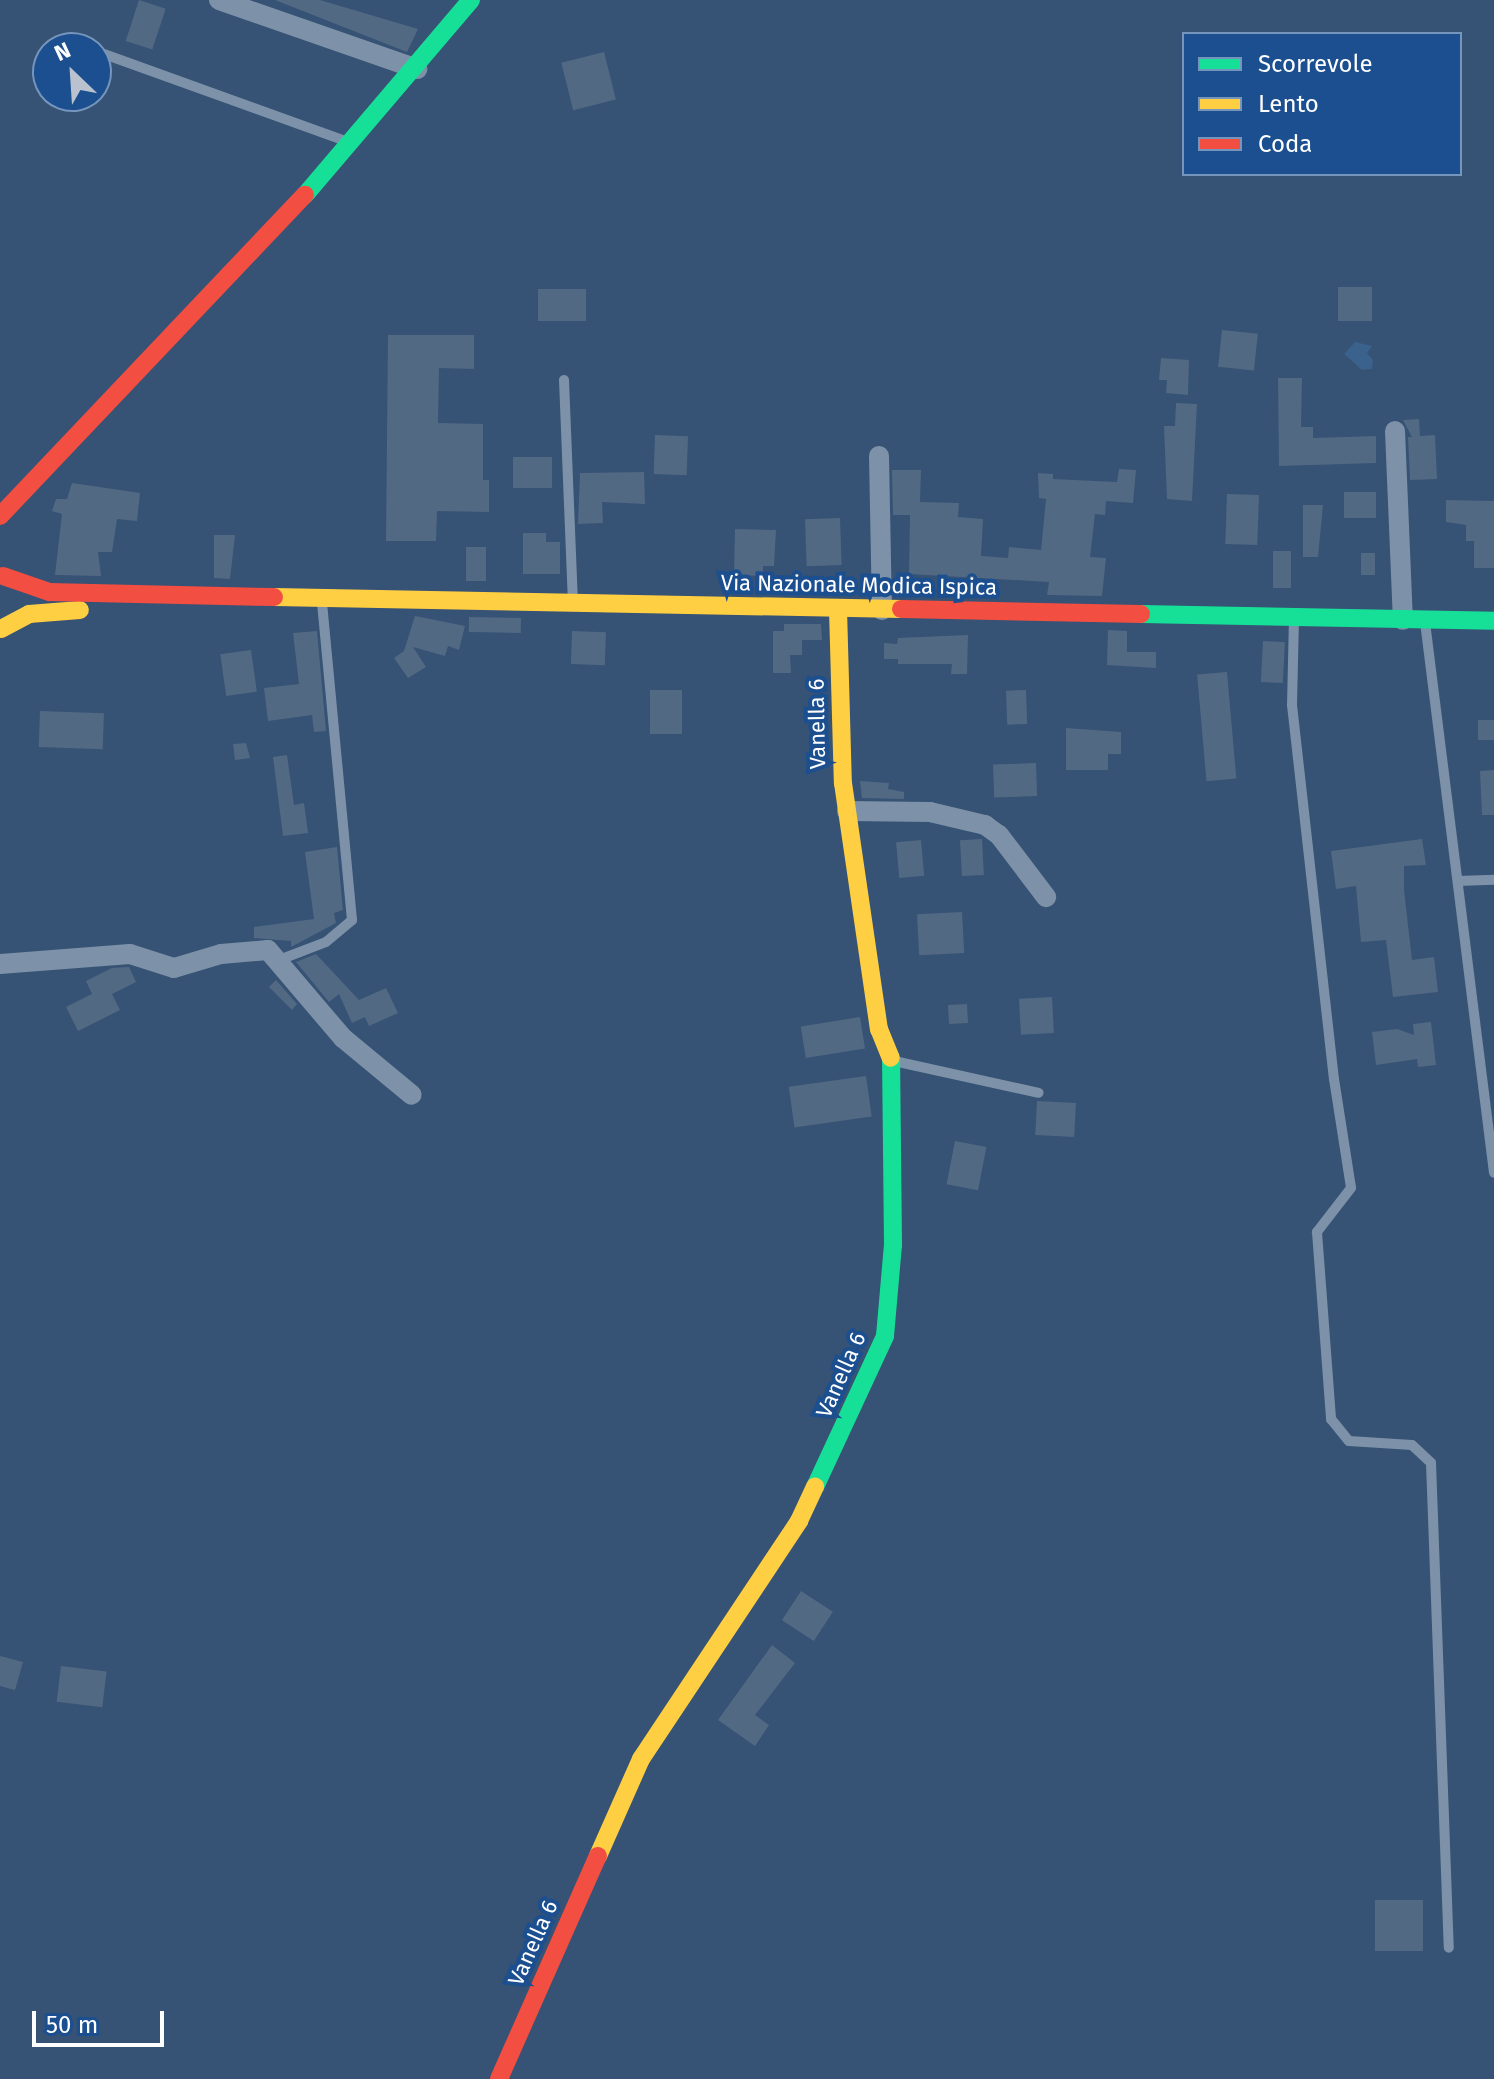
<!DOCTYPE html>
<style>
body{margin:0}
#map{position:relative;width:1494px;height:2079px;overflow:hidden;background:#365274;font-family:"Fira Sans",sans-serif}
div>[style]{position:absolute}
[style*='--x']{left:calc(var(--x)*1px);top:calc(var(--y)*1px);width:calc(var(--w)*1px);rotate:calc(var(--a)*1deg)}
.water>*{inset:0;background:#3b618d}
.building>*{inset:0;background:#526984;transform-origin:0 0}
.lane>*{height:10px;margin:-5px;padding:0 5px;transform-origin:5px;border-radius:5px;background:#7d92a8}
.street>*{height:20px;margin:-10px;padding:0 10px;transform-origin:10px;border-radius:10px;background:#7d92a8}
.fast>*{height:18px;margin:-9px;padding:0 9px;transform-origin:9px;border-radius:9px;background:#16e098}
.slow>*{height:18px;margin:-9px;padding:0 9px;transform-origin:9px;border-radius:9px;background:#ffcf43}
.jam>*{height:18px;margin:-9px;padding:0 9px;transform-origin:9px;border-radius:9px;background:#f24e42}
span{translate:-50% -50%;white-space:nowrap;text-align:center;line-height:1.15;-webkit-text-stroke:8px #1b4f8f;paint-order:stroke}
.street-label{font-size:22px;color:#fff}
.legend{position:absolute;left:1182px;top:32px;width:280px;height:144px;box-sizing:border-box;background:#1b4f8f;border:2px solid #7695bc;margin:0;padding:10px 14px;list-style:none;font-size:24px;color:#fff}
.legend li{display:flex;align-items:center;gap:16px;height:40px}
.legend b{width:40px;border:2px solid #7695bc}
.north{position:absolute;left:32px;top:32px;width:80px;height:80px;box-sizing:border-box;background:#1b4f8f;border:2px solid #7695bc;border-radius:50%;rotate:335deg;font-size:22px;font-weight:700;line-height:32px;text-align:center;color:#fff}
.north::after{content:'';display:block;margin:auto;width:28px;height:36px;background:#b9c2ce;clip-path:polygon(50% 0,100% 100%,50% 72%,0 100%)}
.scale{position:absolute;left:32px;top:2011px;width:132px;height:36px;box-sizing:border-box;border:4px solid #fff;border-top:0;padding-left:10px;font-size:24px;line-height:28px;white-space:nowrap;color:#fff;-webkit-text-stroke:6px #1b4f8f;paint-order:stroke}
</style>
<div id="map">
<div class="water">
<i style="clip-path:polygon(1355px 342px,1372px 346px,1367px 353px,1373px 360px,1372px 369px,1362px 370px,1344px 354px)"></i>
</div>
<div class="building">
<i style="left:139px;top:0;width:28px;height:43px;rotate:18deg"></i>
<i style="clip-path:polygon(275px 0,320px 0,418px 29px,407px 52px)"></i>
<i style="left:604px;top:52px;width:49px;height:44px;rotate:76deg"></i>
<i style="left:1338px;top:287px;width:34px;height:34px"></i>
<i style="left:586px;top:289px;width:32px;height:48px;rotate:90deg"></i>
<i style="left:1222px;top:330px;width:36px;height:37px;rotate:6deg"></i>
<i style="clip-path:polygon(388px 335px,474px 335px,474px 369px,439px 368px,438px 423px,483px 424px,483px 480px,489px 480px,489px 512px,437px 511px,436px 541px,386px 541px)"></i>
<i style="clip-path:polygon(1161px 358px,1189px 360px,1188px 395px,1166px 393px,1167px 380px,1159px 380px)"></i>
<i style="clip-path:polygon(1278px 378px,1302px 378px,1301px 427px,1313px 427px,1313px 438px,1376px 436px,1376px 463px,1279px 466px)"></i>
<i style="clip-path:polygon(1176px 403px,1197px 404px,1192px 501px,1167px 499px,1164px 426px,1175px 426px)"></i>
<i style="clip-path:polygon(1419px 419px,1420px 436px,1435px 435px,1437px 479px,1410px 480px,1408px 437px,1412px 437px,1403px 420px)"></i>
<i style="left:655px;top:435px;width:33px;height:39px;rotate:2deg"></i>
<i style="left:552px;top:457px;width:31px;height:39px;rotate:90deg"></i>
<i style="clip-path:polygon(1119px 469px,1136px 470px,1133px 503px,1106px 501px,1105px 515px,1095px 514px,1090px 557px,1106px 558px,1102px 596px,1047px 595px,1049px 582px,909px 574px,910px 515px,893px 515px,892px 470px,921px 470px,920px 502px,959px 503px,958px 517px,983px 519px,981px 556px,1008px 558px,1009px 547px,1041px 550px,1046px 499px,1039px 498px,1038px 473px,1053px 474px,1053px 479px,1117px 482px)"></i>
<i style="clip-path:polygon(644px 472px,645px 504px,602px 502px,603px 523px,578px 524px,580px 473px)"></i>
<i style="clip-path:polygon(72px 483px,140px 493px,137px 521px,117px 519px,112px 552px,98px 552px,101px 576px,55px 575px,62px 514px,52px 511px,56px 499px,67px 499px)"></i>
<i style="left:1344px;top:492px;width:32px;height:26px"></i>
<i style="left:1227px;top:494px;width:32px;height:50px;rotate:2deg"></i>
<i style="clip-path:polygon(1446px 500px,1494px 501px,1494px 568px,1474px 568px,1474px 541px,1466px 541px,1466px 525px,1446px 522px)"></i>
<i style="clip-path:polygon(1303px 505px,1323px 505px,1318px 557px,1303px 557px)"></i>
<i style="left:840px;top:518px;width:47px;height:35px;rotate:88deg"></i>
<i style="clip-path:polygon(735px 529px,776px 530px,774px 566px,763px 566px,763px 576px,734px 575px)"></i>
<i style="clip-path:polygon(523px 533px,546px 533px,546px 542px,560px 542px,560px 574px,523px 574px)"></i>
<i style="clip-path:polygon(214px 535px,235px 535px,230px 579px,214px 578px)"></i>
<i style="left:466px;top:547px;width:20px;height:34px"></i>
<i style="left:1273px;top:551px;width:18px;height:37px"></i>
<i style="left:1361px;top:553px;width:14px;height:22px"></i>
<i style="clip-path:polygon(415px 616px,465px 626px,459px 650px,448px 646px,445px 656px,413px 647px,426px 667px,408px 678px,394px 658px,404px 651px)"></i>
<i style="left:469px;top:617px;width:52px;height:15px;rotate:1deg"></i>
<i style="clip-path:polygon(784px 624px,821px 624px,822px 640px,802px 640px,802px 655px,790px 655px,791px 673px,773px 673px,773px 631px,784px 631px)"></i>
<i style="clip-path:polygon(1108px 630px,1127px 631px,1127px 652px,1156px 652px,1156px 668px,1107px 665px)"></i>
<i style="clip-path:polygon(317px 631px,326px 731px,314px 732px,312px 715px,268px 721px,264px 688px,299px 684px,293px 633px)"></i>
<i style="left:572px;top:631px;width:34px;height:33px;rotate:2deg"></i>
<i style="clip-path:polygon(968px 635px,967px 674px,951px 674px,952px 664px,898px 664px,898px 659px,884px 659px,884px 643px,897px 644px,898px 638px)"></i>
<i style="left:1263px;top:641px;width:22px;height:41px;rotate:3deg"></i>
<i style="left:251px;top:650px;width:42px;height:31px;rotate:82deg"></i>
<i style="left:1227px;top:672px;width:107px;height:30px;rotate:85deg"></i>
<i style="left:682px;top:690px;width:44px;height:32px;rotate:90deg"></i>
<i style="left:1026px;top:690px;width:34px;height:20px;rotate:88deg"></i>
<i style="left:40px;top:711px;width:64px;height:36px;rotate:2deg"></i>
<i style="left:1478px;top:720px;width:16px;height:20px"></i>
<i style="clip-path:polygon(1066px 728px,1121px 732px,1121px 754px,1108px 754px,1108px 770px,1066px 770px)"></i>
<i style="clip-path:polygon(246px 743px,250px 758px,235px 760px,233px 744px)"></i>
<i style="clip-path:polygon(287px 755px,294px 805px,304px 803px,308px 833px,283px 836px,273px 757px)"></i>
<i style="left:1036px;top:763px;width:33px;height:43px;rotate:88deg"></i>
<i style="clip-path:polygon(1494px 770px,1494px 815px,1482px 815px,1480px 771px)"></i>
<i style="clip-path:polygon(860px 781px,889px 783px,888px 789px,904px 792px,904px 799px,862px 798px)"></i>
<i style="left:982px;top:839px;width:36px;height:22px;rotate:87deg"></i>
<i style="clip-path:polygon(1422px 839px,1426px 865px,1404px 866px,1404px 890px,1412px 960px,1434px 957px,1438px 992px,1393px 997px,1386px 940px,1361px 942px,1356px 886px,1336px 889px,1331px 851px)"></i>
<i style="left:921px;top:840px;width:36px;height:25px;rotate:85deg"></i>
<i style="clip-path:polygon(337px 847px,343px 910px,334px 913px,336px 923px,291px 947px,291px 941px,254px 938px,254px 927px,314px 919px,305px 852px)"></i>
<i style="left:962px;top:912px;width:41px;height:45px;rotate:87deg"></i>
<i style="clip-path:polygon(316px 954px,359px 1000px,386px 988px,398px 1013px,369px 1026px,365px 1017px,352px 1023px,339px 994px,329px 1002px,296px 962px)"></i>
<i style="clip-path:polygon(129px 967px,136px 982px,112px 994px,120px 1010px,78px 1031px,66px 1007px,92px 994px,86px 981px,112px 968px)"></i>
<i style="clip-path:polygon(276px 980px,297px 1004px,292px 1010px,269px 987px)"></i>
<i style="left:1052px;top:997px;width:36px;height:33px;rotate:87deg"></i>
<i style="left:967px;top:1004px;width:19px;height:19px;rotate:87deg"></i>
<i style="left:860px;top:1017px;width:32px;height:60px;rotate:81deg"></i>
<i style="clip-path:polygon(1431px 1022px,1436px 1065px,1418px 1067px,1417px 1059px,1376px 1065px,1372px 1032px,1397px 1029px,1414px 1035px,1413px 1024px)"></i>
<i style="left:866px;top:1076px;width:41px;height:78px;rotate:82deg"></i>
<i style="left:1037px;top:1101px;width:39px;height:34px;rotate:3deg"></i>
<i style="left:955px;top:1141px;width:32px;height:44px;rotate:11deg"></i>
<i style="left:801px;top:1591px;width:38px;height:35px;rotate:33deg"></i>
<i style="clip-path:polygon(772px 1645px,795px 1663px,755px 1715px,769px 1725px,755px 1746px,718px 1720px)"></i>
<i style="clip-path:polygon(0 1656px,23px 1662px,15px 1690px,0 1686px)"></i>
<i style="left:61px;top:1666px;width:46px;height:36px;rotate:7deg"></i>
<i style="left:1375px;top:1900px;width:48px;height:51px"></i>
</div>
<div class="lane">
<i style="--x:104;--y:54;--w:263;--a:19.8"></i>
<i style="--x:564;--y:380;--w:221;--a:87.7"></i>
<i style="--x:1294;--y:618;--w:87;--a:91.3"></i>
<i style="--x:1292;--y:705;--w:376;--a:83.6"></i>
<i style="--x:1334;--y:1079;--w:110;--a:81.1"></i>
<i style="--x:1351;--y:1188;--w:56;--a:127.7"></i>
<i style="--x:1317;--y:1232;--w:188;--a:85.7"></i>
<i style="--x:1331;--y:1419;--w:28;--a:51"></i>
<i style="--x:1349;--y:1441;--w:63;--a:3.6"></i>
<i style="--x:1412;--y:1445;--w:26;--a:43"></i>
<i style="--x:1431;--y:1463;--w:485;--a:87.9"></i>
<i style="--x:1425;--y:622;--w:555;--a:82.86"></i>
<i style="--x:1458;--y:881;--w:36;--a:-2"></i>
<i style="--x:279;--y:960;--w:50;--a:-21"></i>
<i style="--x:326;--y:942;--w:34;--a:-40"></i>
<i style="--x:352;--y:920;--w:320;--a:-95.4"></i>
<i style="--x:894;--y:1061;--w:148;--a:12.4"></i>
</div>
<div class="street">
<i style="--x:219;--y:0;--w:210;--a:19.2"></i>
<i style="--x:1395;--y:431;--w:189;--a:87.6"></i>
<i style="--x:879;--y:456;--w:154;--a:88.9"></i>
<i style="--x:847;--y:811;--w:83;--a:0.7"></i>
<i style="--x:930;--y:812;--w:57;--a:13.3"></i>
<i style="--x:985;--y:825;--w:17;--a:36"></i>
<i style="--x:999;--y:835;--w:78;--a:52.8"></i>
<i style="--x:0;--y:964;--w:130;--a:-4.4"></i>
<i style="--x:130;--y:954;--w:46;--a:17.7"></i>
<i style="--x:174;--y:968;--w:49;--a:-16.6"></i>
<i style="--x:221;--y:954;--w:47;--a:-4.9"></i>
<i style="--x:268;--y:950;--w:116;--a:49.6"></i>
<i style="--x:343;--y:1038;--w:89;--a:39.6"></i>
</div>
<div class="fast">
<i style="--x:305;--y:195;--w:256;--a:-49.6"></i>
<i style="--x:1141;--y:614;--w:353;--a:1.1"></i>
<i style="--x:815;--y:1487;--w:166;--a:-65.1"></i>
<i style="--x:885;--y:1336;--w:91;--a:-85"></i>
<i style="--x:893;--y:1245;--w:187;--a:-90.6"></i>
</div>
<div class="slow">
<i style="--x:274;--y:597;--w:627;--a:1.1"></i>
<i style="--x:838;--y:609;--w:174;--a:88.4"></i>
<i style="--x:843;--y:783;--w:249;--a:81.7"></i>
<i style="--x:879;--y:1029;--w:31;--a:68"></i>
<i style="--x:1;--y:629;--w:32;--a:-28"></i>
<i style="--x:29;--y:614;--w:51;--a:-4.5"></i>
<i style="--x:598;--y:1856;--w:106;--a:-66.1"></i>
<i style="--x:641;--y:1759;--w:286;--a:-56.4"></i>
<i style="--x:799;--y:1521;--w:38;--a:-65"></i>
</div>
<div class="jam">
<i style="--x:0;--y:516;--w:443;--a:-46.5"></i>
<i style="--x:3;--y:576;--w:49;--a:19.2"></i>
<i style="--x:49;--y:592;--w:225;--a:1.3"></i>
<i style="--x:901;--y:609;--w:240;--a:1.2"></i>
<i style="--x:499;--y:2079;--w:244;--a:-66.1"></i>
</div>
<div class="street-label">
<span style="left:859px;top:585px;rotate:1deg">Via Nazionale Modica Ispica</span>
<span style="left:817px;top:724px;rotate:-91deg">Vanella 6</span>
<span style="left:841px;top:1375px;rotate:-66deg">Vanella 6</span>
<span style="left:533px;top:1943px;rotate:-66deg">Vanella 6</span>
</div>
<ul class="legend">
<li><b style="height:10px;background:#16e098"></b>Scorrevole</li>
<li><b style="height:10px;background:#ffcf43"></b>Lento</li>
<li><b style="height:10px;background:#f24e42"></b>Coda</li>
</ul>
<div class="north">N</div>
<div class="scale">50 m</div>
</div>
